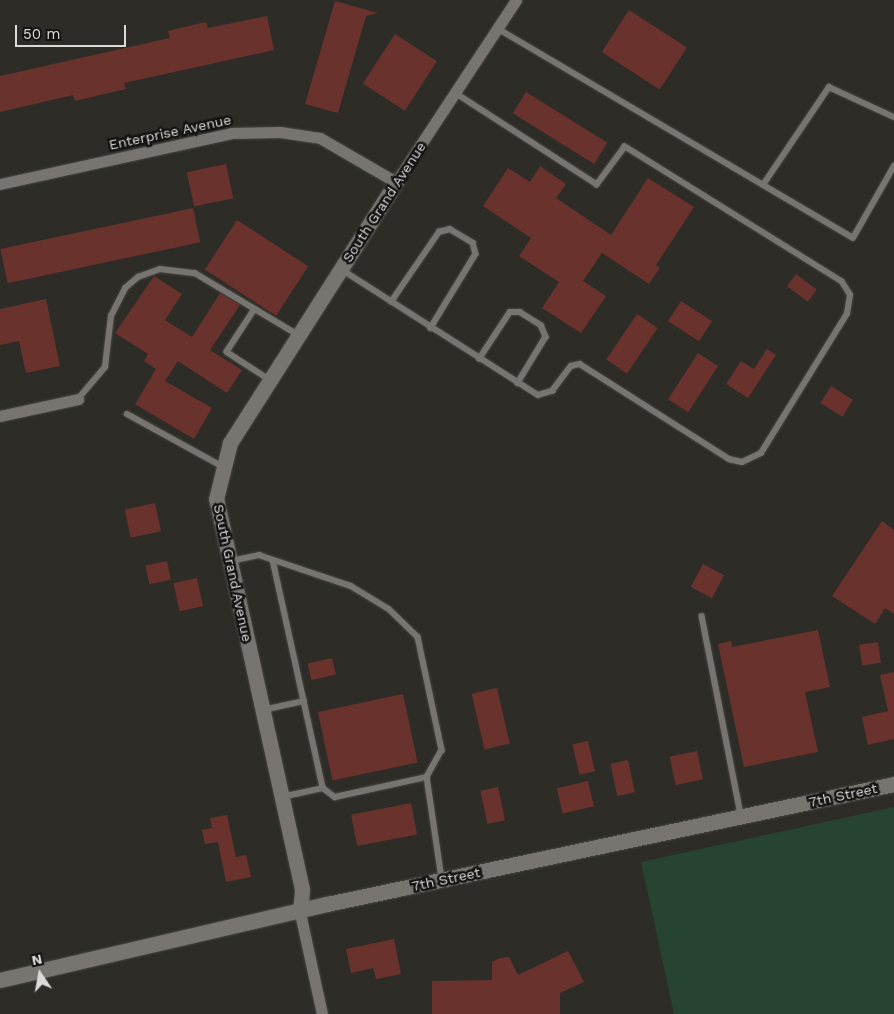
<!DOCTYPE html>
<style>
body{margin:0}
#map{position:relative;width:894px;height:1014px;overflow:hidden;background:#2e2c27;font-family:"Work Sans",sans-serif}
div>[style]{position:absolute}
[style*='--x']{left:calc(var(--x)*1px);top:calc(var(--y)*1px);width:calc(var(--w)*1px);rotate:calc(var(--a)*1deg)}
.green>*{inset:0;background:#264431}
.building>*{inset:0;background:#69322d;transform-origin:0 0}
.roads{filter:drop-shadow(0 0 1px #494744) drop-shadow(0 0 1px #494744)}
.service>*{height:5.5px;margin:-2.75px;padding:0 2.75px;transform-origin:2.75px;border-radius:2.75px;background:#787570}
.minor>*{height:11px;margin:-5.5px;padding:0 5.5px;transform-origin:5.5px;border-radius:5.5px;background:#787570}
.tertiary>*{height:15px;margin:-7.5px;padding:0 7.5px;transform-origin:7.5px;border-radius:7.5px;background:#787570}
span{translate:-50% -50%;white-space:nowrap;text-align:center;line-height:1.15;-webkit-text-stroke:5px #151412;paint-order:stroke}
.street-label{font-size:14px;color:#dcdad8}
.north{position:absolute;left:15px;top:949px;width:50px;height:50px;-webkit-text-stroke:4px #151412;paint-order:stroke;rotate:348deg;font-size:14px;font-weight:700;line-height:20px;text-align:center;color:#dcdad8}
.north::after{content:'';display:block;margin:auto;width:18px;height:22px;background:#dcdad8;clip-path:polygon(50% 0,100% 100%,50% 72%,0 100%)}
.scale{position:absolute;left:15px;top:25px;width:111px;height:22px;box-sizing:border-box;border:2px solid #dcdad8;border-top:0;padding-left:6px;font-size:15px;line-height:18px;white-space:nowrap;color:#dcdad8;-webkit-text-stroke:4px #151412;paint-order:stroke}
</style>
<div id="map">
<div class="green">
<i style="clip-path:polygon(894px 807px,894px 1014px,674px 1014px,641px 862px)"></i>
</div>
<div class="building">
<i style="clip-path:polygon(335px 1px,378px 13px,366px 16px,338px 113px,305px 104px)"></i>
<i style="left:629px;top:10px;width:69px;height:50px;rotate:33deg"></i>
<i style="clip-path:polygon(267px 16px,274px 50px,124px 83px,126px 89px,75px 101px,73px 95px,0 112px,0 76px,170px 38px,168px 31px,206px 22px,208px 28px)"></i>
<i style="left:395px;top:34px;width:50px;height:59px;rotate:33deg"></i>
<i style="left:526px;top:92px;width:96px;height:25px;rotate:32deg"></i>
<i style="left:226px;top:164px;width:35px;height:40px;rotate:78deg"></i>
<i style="clip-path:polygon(540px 166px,566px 184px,556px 198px,611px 235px,648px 178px,694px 207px,656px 265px,660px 268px,649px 284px,602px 253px,583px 281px,606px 296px,581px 333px,542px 308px,559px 282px,519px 256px,531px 238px,483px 206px,508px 168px,530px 182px)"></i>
<i style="left:193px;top:208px;width:35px;height:197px;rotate:78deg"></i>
<i style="left:237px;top:220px;width:85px;height:59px;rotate:33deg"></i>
<i style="left:796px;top:274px;width:26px;height:15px;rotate:37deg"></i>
<i style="clip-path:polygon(154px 276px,182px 294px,165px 320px,192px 337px,220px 293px,240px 305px,210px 350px,242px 370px,227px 393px,178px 361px,165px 381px,212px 408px,194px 439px,135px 404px,156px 369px,144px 361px,148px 354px,115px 333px)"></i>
<i style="clip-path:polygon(46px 299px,60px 366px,26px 373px,19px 341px,0 345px,0 309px)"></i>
<i style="left:681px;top:301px;width:37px;height:24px;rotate:33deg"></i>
<i style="left:637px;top:314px;width:25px;height:55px;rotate:34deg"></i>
<i style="clip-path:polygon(767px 349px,776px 355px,748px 398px,726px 384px,741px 361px,754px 369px)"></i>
<i style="left:698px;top:353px;width:24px;height:55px;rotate:33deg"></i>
<i style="left:831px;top:386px;width:26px;height:20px;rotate:32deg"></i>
<i style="left:155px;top:503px;width:29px;height:31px;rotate:78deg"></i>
<i style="clip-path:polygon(882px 521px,894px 530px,894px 614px,885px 608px,875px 624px,832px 596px)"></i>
<i style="left:167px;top:561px;width:19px;height:22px;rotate:78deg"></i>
<i style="left:703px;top:564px;width:24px;height:26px;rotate:28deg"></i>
<i style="left:197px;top:578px;width:29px;height:24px;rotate:78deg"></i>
<i style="clip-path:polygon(818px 630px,830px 687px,805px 692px,818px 752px,744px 767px,718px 644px,731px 641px,732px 647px)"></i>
<i style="left:878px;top:642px;width:21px;height:19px;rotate:82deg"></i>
<i style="left:332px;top:658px;width:17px;height:25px;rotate:77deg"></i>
<i style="clip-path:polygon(894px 672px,894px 739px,868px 745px,862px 717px,888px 711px,880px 675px)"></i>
<i style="left:497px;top:688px;width:57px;height:26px;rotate:77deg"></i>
<i style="left:403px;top:694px;width:70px;height:87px;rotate:78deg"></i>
<i style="left:588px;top:741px;width:31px;height:16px;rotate:77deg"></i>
<i style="left:697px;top:751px;width:29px;height:28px;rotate:78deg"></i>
<i style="left:628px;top:760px;width:33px;height:18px;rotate:78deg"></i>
<i style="left:588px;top:781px;width:26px;height:32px;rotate:77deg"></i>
<i style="left:498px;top:787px;width:34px;height:18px;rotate:78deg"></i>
<i style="left:411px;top:803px;width:32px;height:61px;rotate:79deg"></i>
<i style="clip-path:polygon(227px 815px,236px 857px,246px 855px,251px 877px,226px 882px,218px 842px,205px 844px,202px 830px,212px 828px,210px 818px)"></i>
<i style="clip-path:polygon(394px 939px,401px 974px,376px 979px,373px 968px,351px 973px,346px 949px)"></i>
<i style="clip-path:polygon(568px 951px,584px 982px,560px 993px,560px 1014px,432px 1014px,432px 981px,492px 980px,492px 962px,500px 958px,509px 957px,518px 975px)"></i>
</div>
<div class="roads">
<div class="service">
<i style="--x:497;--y:28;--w:413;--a:30.5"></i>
<i style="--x:853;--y:238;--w:83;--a:-60.3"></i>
<i style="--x:763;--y:185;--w:118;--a:-56"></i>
<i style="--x:829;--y:87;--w:72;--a:24.8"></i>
<i style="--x:341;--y:269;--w:234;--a:32.6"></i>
<i style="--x:538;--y:395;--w:15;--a:-16"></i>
<i style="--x:552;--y:391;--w:31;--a:-53"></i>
<i style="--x:571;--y:366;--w:9;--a:-13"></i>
<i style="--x:580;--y:364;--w:177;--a:32.5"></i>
<i style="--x:729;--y:459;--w:13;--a:13"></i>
<i style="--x:742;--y:462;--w:21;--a:-25"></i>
<i style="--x:761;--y:453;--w:163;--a:-58.3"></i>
<i style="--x:847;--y:314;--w:19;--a:-81"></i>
<i style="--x:850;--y:295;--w:15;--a:-122"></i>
<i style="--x:842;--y:282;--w:256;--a:-148.1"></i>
<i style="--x:625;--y:147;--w:47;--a:126.4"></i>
<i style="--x:597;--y:185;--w:169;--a:-147.1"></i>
<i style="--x:391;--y:302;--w:85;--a:-55.6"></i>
<i style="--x:439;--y:232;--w:11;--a:-15"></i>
<i style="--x:450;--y:229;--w:27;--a:31"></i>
<i style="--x:473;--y:243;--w:11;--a:75"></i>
<i style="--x:476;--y:254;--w:87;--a:121.3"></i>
<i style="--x:255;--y:309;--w:51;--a:123.1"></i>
<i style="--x:227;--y:352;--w:51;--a:33.1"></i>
<i style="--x:479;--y:359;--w:56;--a:-56.6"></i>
<i style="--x:510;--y:312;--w:10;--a:0"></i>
<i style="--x:520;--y:312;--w:25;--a:32"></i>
<i style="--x:541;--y:325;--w:13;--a:67"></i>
<i style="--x:546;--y:337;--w:54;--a:121.3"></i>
<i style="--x:78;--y:399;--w:42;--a:-49.8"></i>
<i style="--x:105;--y:367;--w:51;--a:-83.3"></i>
<i style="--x:111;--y:316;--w:31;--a:-63"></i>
<i style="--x:125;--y:288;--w:17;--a:-40"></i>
<i style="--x:138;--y:277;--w:23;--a:-20"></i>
<i style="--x:160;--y:269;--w:35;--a:7"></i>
<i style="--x:195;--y:273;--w:119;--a:30.9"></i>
<i style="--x:127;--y:414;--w:111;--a:28.7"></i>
<i style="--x:273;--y:560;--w:233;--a:77.6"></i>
<i style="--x:323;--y:788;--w:15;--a:37"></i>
<i style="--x:335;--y:797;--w:94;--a:-12.3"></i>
<i style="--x:231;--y:561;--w:29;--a:-12"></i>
<i style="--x:259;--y:555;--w:97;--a:18.6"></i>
<i style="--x:351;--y:586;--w:44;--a:31.2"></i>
<i style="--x:389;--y:609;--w:40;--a:44"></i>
<i style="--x:418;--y:637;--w:116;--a:78"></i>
<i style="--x:442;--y:750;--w:31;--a:119"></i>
<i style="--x:427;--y:777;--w:102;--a:81.6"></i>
<i style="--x:702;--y:616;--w:203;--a:78.9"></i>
<i style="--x:263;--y:710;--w:42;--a:-12.4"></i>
<i style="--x:282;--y:797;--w:42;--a:-12.4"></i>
</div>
<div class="minor">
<i style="--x:0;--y:184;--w:237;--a:-12.4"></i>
<i style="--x:231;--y:133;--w:49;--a:-1.2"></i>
<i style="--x:280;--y:132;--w:40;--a:8.5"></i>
<i style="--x:320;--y:138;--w:88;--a:30.1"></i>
<i style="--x:396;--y:182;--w:218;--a:-56.6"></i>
<i style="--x:0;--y:416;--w:80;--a:-12.3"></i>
<i style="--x:300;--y:913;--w:103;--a:77.7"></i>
</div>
<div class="tertiary">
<i style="--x:300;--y:913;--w:24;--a:-85"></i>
<i style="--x:302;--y:889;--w:399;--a:-102.4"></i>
<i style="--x:216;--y:499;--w:58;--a:-76"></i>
<i style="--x:230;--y:443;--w:309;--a:-57.5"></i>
<i style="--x:0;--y:980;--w:336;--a:-13.1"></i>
<i style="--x:327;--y:904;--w:580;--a:-11.95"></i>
</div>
</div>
<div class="street-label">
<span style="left:170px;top:132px;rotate:-12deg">Enterprise Avenue</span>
<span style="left:384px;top:202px;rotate:-57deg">South Grand Avenue</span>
<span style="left:233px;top:573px;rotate:78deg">South Grand Avenue</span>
<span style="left:843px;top:795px;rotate:-12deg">7th Street</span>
<span style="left:446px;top:879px;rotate:-12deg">7th Street</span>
</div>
<div class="north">N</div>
<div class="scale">50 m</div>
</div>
